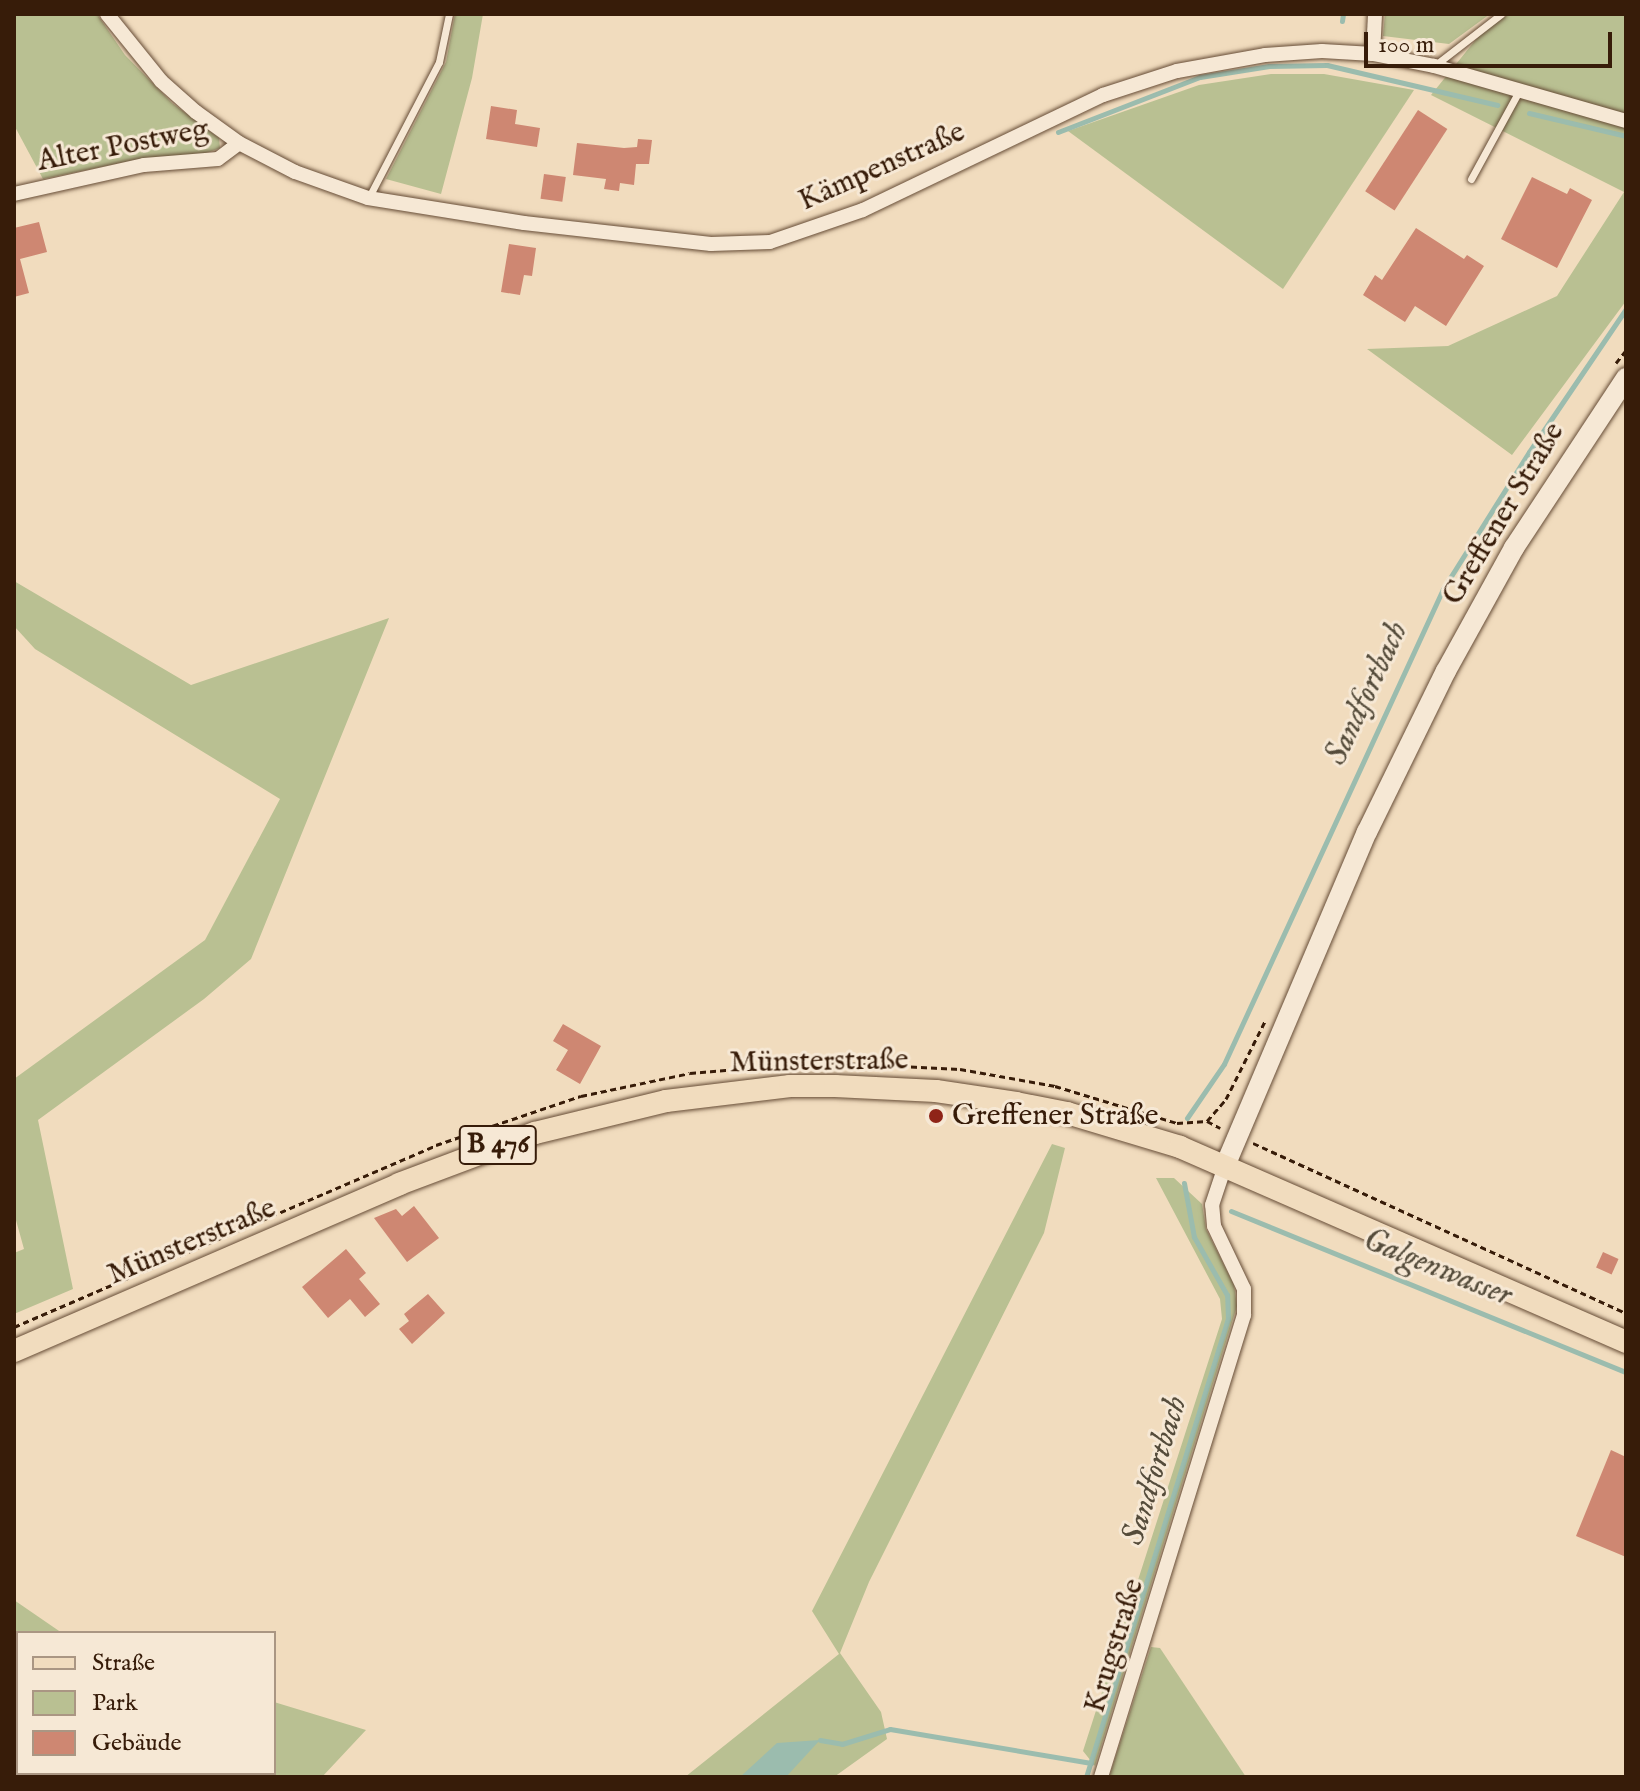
<!DOCTYPE html>
<meta charset="utf-8">
<style>
body{margin:0}
#map{position:relative;width:1640px;height:1791px;overflow:hidden;background:#f1dcbe;font-family:"IM FELL English",serif}
div>[style]{position:absolute}
[style*='--x']{left:calc(var(--x)*1px);top:calc(var(--y)*1px);width:calc(var(--w)*1px);rotate:calc(var(--a)*1deg)}
.green>*{inset:0;background:#b9c092}
.water>*{inset:0;background:#9bbcae}
.stream>*{height:5px;margin:-2.5px;padding:0 2.5px;transform-origin:2.5px;border-radius:2.5px;background:#9bbcae}
.building>*{inset:0;background:#ce8772;transform-origin:0 0}
.path>*{height:3px;margin-top:-1.5px;transform-origin:0;background:repeating-linear-gradient(90deg,#371c09 0 6px,transparent 0 10px)}
.roads{filter:drop-shadow(0 0 2px #664c36) drop-shadow(0 0 2px #664c36)}
.lane>*{height:7px;margin:-3.5px;padding:0 3.5px;transform-origin:3.5px;border-radius:3.5px;background:#f6e8d5}
.street>*{height:14px;margin:-7px;padding:0 7px;transform-origin:7px;border-radius:7px;background:#f6e8d5}
.secondary>*{height:20px;margin:-10px;padding:0 10px;transform-origin:10px;border-radius:10px;background:#f6e8d5}
.primary>*{height:22px;margin:-11px;padding:0 11px;transform-origin:11px;border-radius:11px;background:#f1dcbe}
.dots>*{width:22px;height:22px;translate:-50% -50%;box-sizing:border-box;border:4px solid #f6e8d5;border-radius:50%}
span{translate:-50% -50%;white-space:nowrap;text-align:center;line-height:1.15;-webkit-text-stroke:6px #f6e8d5;paint-order:stroke}
.shield-label span{padding:2px 6px;background:#f6e8d5;border:2px solid;border-radius:6px;-webkit-text-stroke-width:0}
.shield-label{font-size:28px;color:#371c09;font-weight:700}
.street-label{font-size:30px;color:#371c09}
.poi-label{font-size:30px;color:#371c09}
.left{translate:0 -50%;text-align:left}
.water-label{font-size:32px;color:#554c3b;font-style:italic}
.frame{position:absolute;inset:0;border:16px solid #371c09;pointer-events:none}
.legend{position:absolute;left:16px;top:1631px;width:260px;height:144px;box-sizing:border-box;background:#f6e8d5;border:2px solid #aa9683;margin:0;padding:10px 14px;list-style:none;font-size:24px;color:#371c09}
.legend li{display:flex;align-items:center;gap:16px;height:40px}
.legend b{width:40px;border:2px solid #aa9683}
.scale{position:absolute;left:1364px;top:32px;width:248px;height:36px;box-sizing:border-box;border:4px solid #371c09;border-top:0;padding-left:10px;font-size:24px;line-height:28px;white-space:nowrap;color:#371c09;-webkit-text-stroke:6px #f6e8d5;paint-order:stroke}
</style>
<div id="map">
<div class="green">
<i style="clip-path:polygon(14px 14px,97px 14px,125px 55px,172px 103px,219px 138px,220px 148px,204px 154px,144px 158px,43px 179px,14px 125px)"></i>
<i style="clip-path:polygon(455px 14px,483px 14px,472px 78px,441px 194px,386px 179px,446px 62px)"></i>
<i style="clip-path:polygon(1385px 14px,1490px 14px,1449px 44px,1383px 36px)"></i>
<i style="clip-path:polygon(1509px 14px,1626px 14px,1626px 301px,1512px 455px,1367px 349px,1448px 346px,1557px 296px,1624px 192px,1431px 95px,1482px 32px)"></i>
<i style="clip-path:polygon(1271px 74px,1324px 74px,1414px 90px,1283px 289px,1068px 131px,1199px 85px)"></i>
<i style="clip-path:polygon(14px 581px,191px 685px,389px 618px,251px 959px,204px 999px,38px 1120px,73px 1289px,14px 1314px,14px 1253px,24px 1249px,14px 1213px,14px 1079px,205px 940px,280px 799px,35px 649px,14px 626px)"></i>
<i style="clip-path:polygon(1052px 1144px,1065px 1148px,1044px 1233px,869px 1582px,840px 1653px,881px 1712px,887px 1739px,834px 1777px,685px 1777px,839px 1654px,812px 1611px)"></i>
<i style="clip-path:polygon(1156px 1178px,1174px 1178px,1202px 1204px,1206px 1229px,1234px 1285px,1237px 1306px,1095px 1766px,1083px 1751px,1222px 1319px,1220px 1299px)"></i>
<i style="clip-path:polygon(14px 1600px,62px 1633px,18px 1633px,18px 1773px,86px 1773px,84px 1777px,14px 1777px)"></i>
<i style="clip-path:polygon(1151px 1647px,1160px 1648px,1246px 1777px,1109px 1777px)"></i>
<i style="clip-path:polygon(274px 1702px,366px 1730px,322px 1777px,213px 1777px,206px 1773px,274px 1773px)"></i>
</div>
<div class="water">
<i style="clip-path:polygon(820px 1740px,786px 1777px,740px 1777px,777px 1743px)"></i>
</div>
<div class="stream">
<i style="--x:1342;--y:21;--w:7;--a:-82"></i>
<i style="--x:1529;--y:113;--w:100;--a:13.3"></i>
<i style="--x:1058;--y:132;--w:152;--a:-21.2"></i>
<i style="--x:1200;--y:77;--w:70;--a:-9.1"></i>
<i style="--x:1269;--y:66;--w:58;--a:-1"></i>
<i style="--x:1327;--y:65;--w:175;--a:13.2"></i>
<i style="--x:1187;--y:1118;--w:65;--a:-55.6"></i>
<i style="--x:1224;--y:1064;--w:523;--a:-65.25"></i>
<i style="--x:1443;--y:589;--w:162;--a:-57.9"></i>
<i style="--x:1529;--y:452;--w:173;--a:-55.9"></i>
<i style="--x:1231;--y:1211;--w:427;--a:22.2"></i>
<i style="--x:820;--y:1740;--w:22;--a:10"></i>
<i style="--x:842;--y:1744;--w:50;--a:-17.4"></i>
<i style="--x:890;--y:1729;--w:204;--a:9.6"></i>
<i style="--x:1086;--y:1777;--w:480;--a:-72.8"></i>
<i style="--x:1228;--y:1319;--w:24;--a:-92"></i>
<i style="--x:1227;--y:1295;--w:67;--a:-119.6"></i>
<i style="--x:1194;--y:1237;--w:55;--a:-100.5"></i>
</div>
<div class="building">
<i style="clip-path:polygon(491px 106px,517px 110px,515px 124px,540px 128px,537px 147px,486px 139px)"></i>
<i style="left:1418px;top:110px;width:35px;height:97px;rotate:33deg"></i>
<i style="clip-path:polygon(638px 139px,652px 140px,649px 164px,636px 164px,634px 185px,620px 183px,619px 191px,604px 189px,606px 179px,573px 175px,577px 143px,624px 148px,637px 147px)"></i>
<i style="left:544px;top:174px;width:22px;height:25px;rotate:8deg"></i>
<i style="clip-path:polygon(1532px 177px,1567px 194px,1570px 188px,1592px 200px,1557px 268px,1501px 239px)"></i>
<i style="clip-path:polygon(39px 222px,47px 252px,20px 259px,29px 293px,14px 297px,14px 228px)"></i>
<i style="clip-path:polygon(1416px 228px,1464px 259px,1467px 255px,1484px 266px,1446px 326px,1415px 306px,1405px 322px,1363px 295px,1375px 275px,1382px 280px)"></i>
<i style="clip-path:polygon(509px 244px,536px 248px,532px 276px,524px 275px,520px 295px,501px 292px)"></i>
<i style="clip-path:polygon(563px 1024px,601px 1046px,580px 1084px,556px 1070px,568px 1050px,553px 1041px)"></i>
<i style="clip-path:polygon(414px 1206px,439px 1238px,407px 1262px,374px 1218px,396px 1209px,402px 1216px)"></i>
<i style="clip-path:polygon(346px 1249px,366px 1273px,359px 1279px,380px 1304px,365px 1317px,350px 1299px,328px 1318px,302px 1287px)"></i>
<i style="left:1603px;top:1252px;width:17px;height:17px;rotate:24deg"></i>
<i style="clip-path:polygon(428px 1294px,445px 1313px,412px 1344px,399px 1329px,409px 1321px,404px 1314px)"></i>
<i style="clip-path:polygon(1611px 1450px,1626px 1457px,1626px 1557px,1576px 1536px)"></i>
</div>
<div class="path">
<i style="--x:1616;--y:363;--w:16;--a:-52"></i>
<i style="--x:1207;--y:1121;--w:29;--a:-49"></i>
<i style="--x:1226;--y:1099;--w:87;--a:-63.4"></i>
<i style="--x:1253;--y:1143;--w:410;--a:24.5"></i>
<i style="--x:14;--y:1327;--w:460;--a:-23.3"></i>
<i style="--x:436;--y:1145;--w:153;--a:-18.7"></i>
<i style="--x:581;--y:1096;--w:111;--a:-11.9"></i>
<i style="--x:690;--y:1073;--w:131;--a:-4.8"></i>
<i style="--x:821;--y:1062;--w:139;--a:2.9"></i>
<i style="--x:960;--y:1069;--w:97;--a:10.1"></i>
<i style="--x:1055;--y:1086;--w:127;--a:16.9"></i>
<i style="--x:1177;--y:1123;--w:30;--a:-4"></i>
<i style="--x:1207;--y:1121;--w:15;--a:28"></i>
</div>
<div class="roads">
<div class="lane">
<i style="--x:1434;--y:66;--w:85;--a:-37.8"></i>
<i style="--x:1471;--y:179;--w:100;--a:-61.4"></i>
<i style="--x:369;--y:197;--w:152;--a:-62.6"></i>
<i style="--x:439;--y:62;--w:49;--a:-78.2"></i>
</div>
<div class="street">
<i style="--x:107;--y:14;--w:86;--a:51.1"></i>
<i style="--x:161;--y:81;--w:47;--a:41.5"></i>
<i style="--x:196;--y:112;--w:53;--a:35.8"></i>
<i style="--x:239;--y:143;--w:63;--a:27.4"></i>
<i style="--x:295;--y:172;--w:77;--a:19.6"></i>
<i style="--x:368;--y:198;--w:158;--a:9.1"></i>
<i style="--x:524;--y:223;--w:188;--a:6.4"></i>
<i style="--x:711;--y:244;--w:59;--a:-1.9"></i>
<i style="--x:770;--y:242;--w:98;--a:-19"></i>
<i style="--x:863;--y:210;--w:266;--a:-25.6"></i>
<i style="--x:1103;--y:95;--w:78;--a:-18"></i>
<i style="--x:1177;--y:71;--w:89;--a:-10.3"></i>
<i style="--x:1265;--y:55;--w:57;--a:-4"></i>
<i style="--x:1322;--y:51;--w:51;--a:3.4"></i>
<i style="--x:1373;--y:54;--w:62;--a:11.1"></i>
<i style="--x:1434;--y:66;--w:200;--a:16"></i>
<i style="--x:1373;--y:54;--w:40;--a:-87.1"></i>
<i style="--x:14;--y:194;--w:133;--a:-12.6"></i>
<i style="--x:144;--y:165;--w:74;--a:-4.6"></i>
<i style="--x:218;--y:159;--w:26;--a:-37"></i>
<i style="--x:1101;--y:1777;--w:484;--a:-72.8"></i>
<i style="--x:1244;--y:1315;--w:26;--a:-90"></i>
<i style="--x:1244;--y:1289;--w:70;--a:-115.5"></i>
<i style="--x:1214;--y:1226;--w:21;--a:-95"></i>
<i style="--x:1212;--y:1205;--w:41;--a:-71.6"></i>
</div>
<div class="secondary">
<i style="--x:1225;--y:1166;--w:363;--a:-67"></i>
<i style="--x:1367;--y:832;--w:179;--a:-63.9"></i>
<i style="--x:1446;--y:671;--w:141;--a:-61.1"></i>
<i style="--x:1514;--y:548;--w:204;--a:-56.6"></i>
</div>
<div class="primary">
<i style="--x:14;--y:1351;--w:420;--a:-23.4"></i>
<i style="--x:399;--y:1184;--w:145;--a:-20.6"></i>
<i style="--x:535;--y:1133;--w:135;--a:-13.7"></i>
<i style="--x:666;--y:1101;--w:125;--a:-6.9"></i>
<i style="--x:790;--y:1086;--w:45;--a:0"></i>
<i style="--x:835;--y:1086;--w:101;--a:2.8"></i>
<i style="--x:936;--y:1091;--w:81;--a:8.5"></i>
<i style="--x:1016;--y:1103;--w:52;--a:11.1"></i>
<i style="--x:1067;--y:1113;--w:118;--a:16.7"></i>
<i style="--x:1180;--y:1147;--w:487;--a:23.6"></i>
</div>
</div>
<div class="dots">
<i style="left:936px;top:1116px;background:#8f2418"></i>
</div>
<div class="shield-label">
<span style="left:498px;top:1145px">B 476</span>
</div>
<div class="street-label">
<span style="left:123px;top:146px;rotate:-11deg">Alter Postweg</span>
<span style="left:882px;top:167px;rotate:-24deg">Kämpenstraße</span>
<span style="left:1504px;top:514px;rotate:-59deg">Greffener Straße</span>
<span style="left:819px;top:1062px;rotate:-1deg">Münsterstraße</span>
<span style="left:192px;top:1242px;rotate:-23deg">Münsterstraße</span>
<span style="left:1115px;top:1646px;rotate:-73deg">Krugstraße</span>
</div>
<div class="poi-label">
<span class="left" style="left:952px;top:1116px">Greffener Straße</span>
</div>
<div class="water-label">
<span style="left:1368px;top:694px;rotate:-65deg">Sandfortbach</span>
<span style="left:1437px;top:1269px;rotate:22deg">Galgenwasser</span>
<span style="left:1156px;top:1471px;rotate:-73deg">Sandfortbach</span>
</div>
<div class="frame"></div>
<ul class="legend">
<li><b style="height:10px;background:#f1dcbe"></b>Straße</li>
<li><b style="height:22px;background:#b9c092"></b>Park</li>
<li><b style="height:22px;background:#ce8772"></b>Gebäude</li>
</ul>
<div class="scale">100 m</div>
</div>
